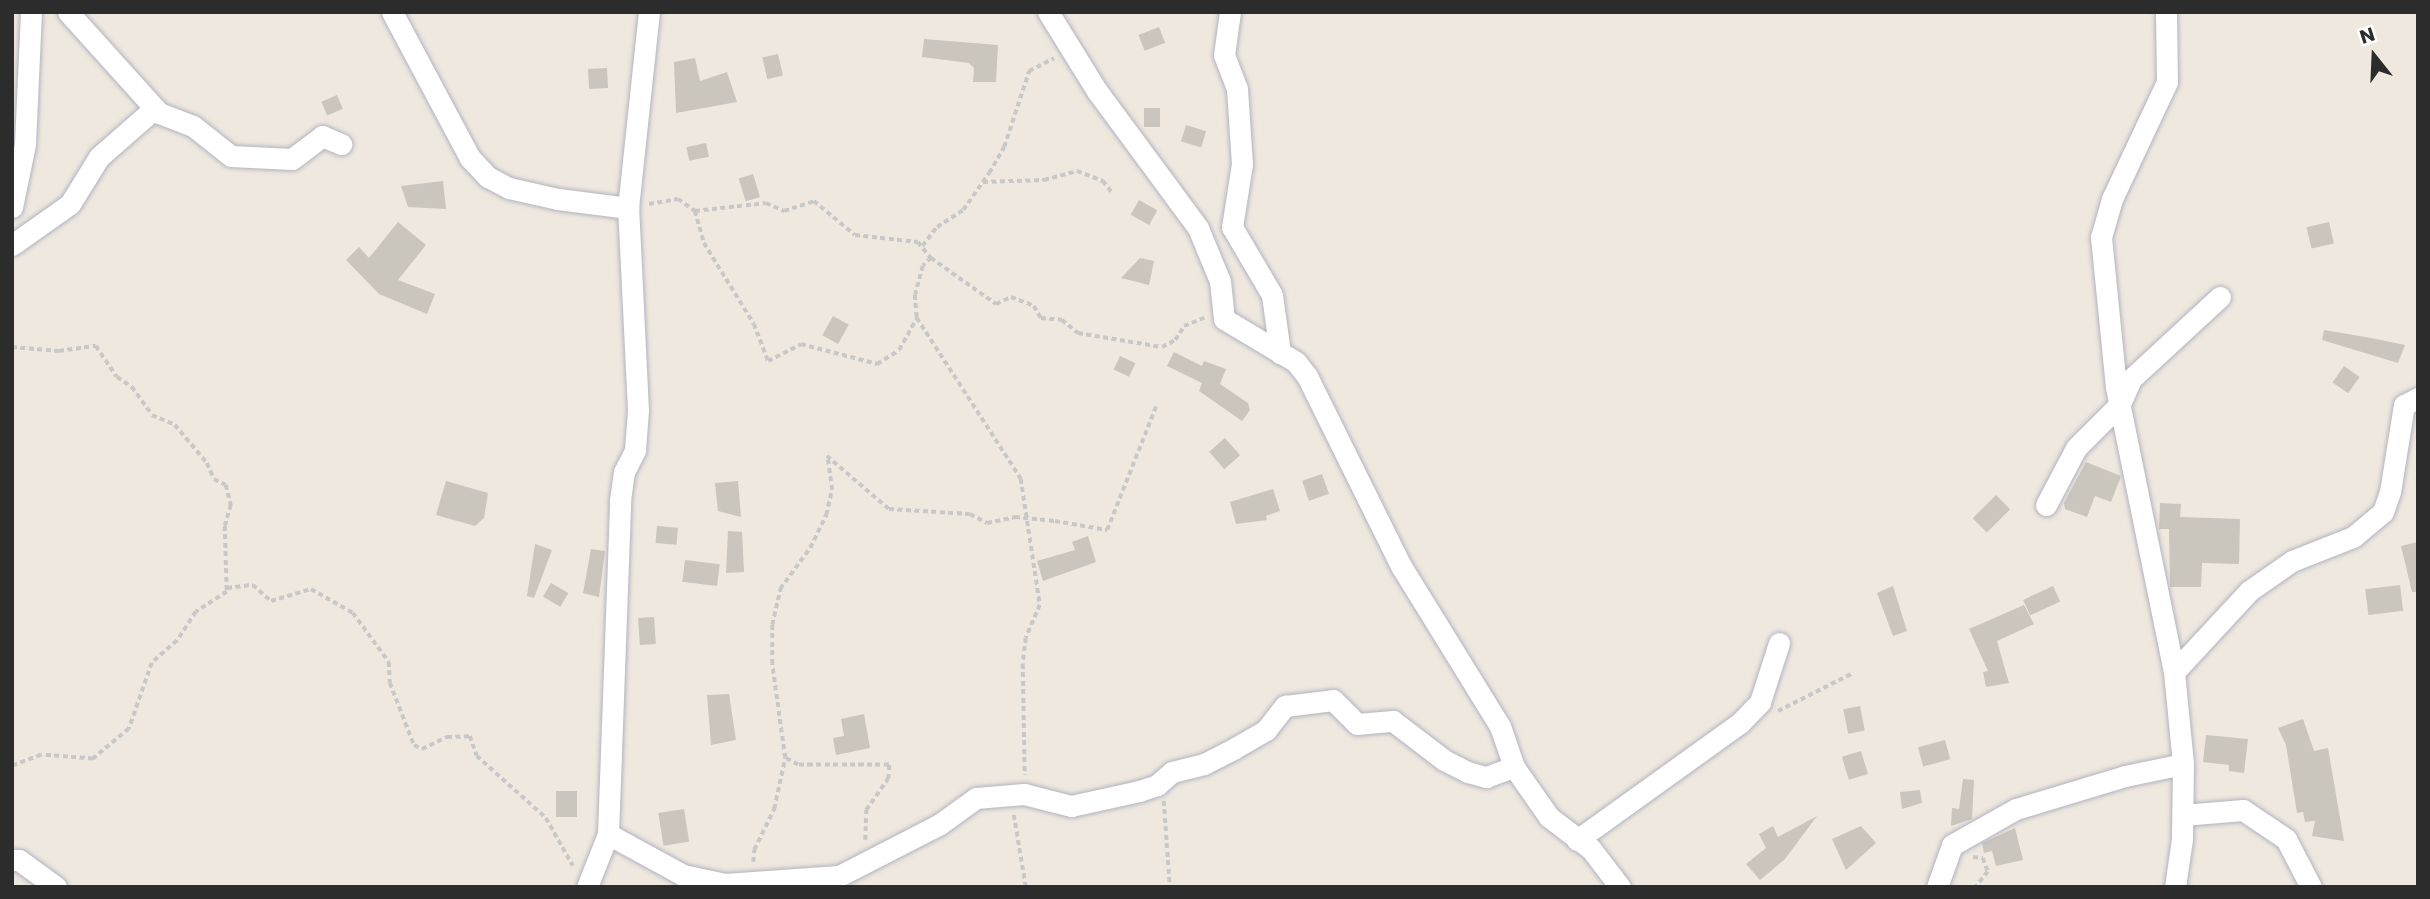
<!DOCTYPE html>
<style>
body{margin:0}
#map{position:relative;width:2430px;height:899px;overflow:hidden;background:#efe8de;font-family:Poppins,sans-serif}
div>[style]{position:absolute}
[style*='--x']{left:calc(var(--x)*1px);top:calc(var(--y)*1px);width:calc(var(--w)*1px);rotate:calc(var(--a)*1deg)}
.building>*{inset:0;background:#cac5bd;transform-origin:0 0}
.path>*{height:3.5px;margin-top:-1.75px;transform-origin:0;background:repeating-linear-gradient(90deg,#c8c8c8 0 5px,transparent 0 8.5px)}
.roads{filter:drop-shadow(0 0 2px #b2b3c1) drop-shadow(0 0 2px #b2b3c1)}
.minor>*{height:21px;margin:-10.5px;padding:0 10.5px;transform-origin:10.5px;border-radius:10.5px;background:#fff}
span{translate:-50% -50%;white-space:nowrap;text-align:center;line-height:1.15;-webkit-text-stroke:5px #fff;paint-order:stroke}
.frame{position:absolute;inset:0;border:14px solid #2c2c2c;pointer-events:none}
.north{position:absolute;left:2339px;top:21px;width:70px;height:70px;-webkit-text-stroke:5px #fff;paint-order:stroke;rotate:342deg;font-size:19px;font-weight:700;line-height:28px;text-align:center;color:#2c2c2c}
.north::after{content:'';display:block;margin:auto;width:24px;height:32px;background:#2c2c2c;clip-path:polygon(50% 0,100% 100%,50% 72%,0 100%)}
</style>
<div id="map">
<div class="building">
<i style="left:1159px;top:27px;width:17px;height:22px;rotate:69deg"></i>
<i style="clip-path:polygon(924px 39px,998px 45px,996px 82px,973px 82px,974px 68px,969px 63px,922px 57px)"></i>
<i style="left:778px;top:54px;width:22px;height:16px;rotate:77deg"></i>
<i style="clip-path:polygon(695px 58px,700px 81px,727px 72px,737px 102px,676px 113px,674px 62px)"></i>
<i style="left:607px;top:68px;width:20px;height:19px;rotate:87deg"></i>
<i style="left:337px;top:95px;width:15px;height:17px;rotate:67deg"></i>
<i style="left:1144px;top:108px;width:16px;height:19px"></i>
<i style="left:1186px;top:125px;width:21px;height:17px;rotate:17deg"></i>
<i style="left:706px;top:143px;width:14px;height:20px;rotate:78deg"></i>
<i style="left:753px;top:174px;width:24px;height:15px;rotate:73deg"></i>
<i style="clip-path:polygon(443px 181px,446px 209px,408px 207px,401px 186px)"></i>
<i style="left:1139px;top:200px;width:21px;height:17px;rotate:29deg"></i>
<i style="clip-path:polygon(398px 222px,426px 245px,398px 280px,435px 294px,427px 314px,379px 294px,346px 260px,359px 247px,369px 258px)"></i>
<i style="left:2329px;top:222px;width:22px;height:23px;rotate:77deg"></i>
<i style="clip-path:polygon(1140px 258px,1154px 261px,1149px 285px,1121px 278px)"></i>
<i style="left:833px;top:316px;width:18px;height:22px;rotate:29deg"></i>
<i style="clip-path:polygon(2324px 330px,2371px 338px,2405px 345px,2398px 363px,2322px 340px)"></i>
<i style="clip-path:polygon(1174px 352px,1202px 366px,1204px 361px,1226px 369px,1220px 384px,1248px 403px,1250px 410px,1242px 421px,1199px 391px,1202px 383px,1167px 366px)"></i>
<i style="left:1120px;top:356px;width:17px;height:15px;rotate:25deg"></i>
<i style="left:2344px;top:366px;width:19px;height:20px;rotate:35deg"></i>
<i style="left:1225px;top:438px;width:23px;height:21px;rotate:49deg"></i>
<i style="clip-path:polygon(2086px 462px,2121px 476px,2111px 502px,2095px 496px,2087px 517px,2065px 509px,2064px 503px)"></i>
<i style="left:1322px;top:474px;width:21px;height:21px;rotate:71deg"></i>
<i style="clip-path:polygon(446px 481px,488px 493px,484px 518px,475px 526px,436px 515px)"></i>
<i style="clip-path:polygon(738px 481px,741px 517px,718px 511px,715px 483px)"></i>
<i style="clip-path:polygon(1273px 489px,1280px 511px,1266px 516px,1267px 520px,1236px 524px,1230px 502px)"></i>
<i style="left:1996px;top:495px;width:20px;height:33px;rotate:45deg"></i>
<i style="clip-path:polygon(2160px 503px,2181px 504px,2180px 517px,2240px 519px,2239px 564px,2202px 563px,2201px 587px,2170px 587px,2169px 529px,2159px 529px)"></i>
<i style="left:657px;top:526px;width:21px;height:17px;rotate:5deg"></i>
<i style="clip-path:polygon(728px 531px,742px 532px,744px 572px,726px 573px)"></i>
<i style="clip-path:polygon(1088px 536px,1096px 562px,1043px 581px,1037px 561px,1075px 550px,1072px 542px)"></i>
<i style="clip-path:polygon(2418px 542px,2418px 592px,2412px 592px,2401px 546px)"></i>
<i style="clip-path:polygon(535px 544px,552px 550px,534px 598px,527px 596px)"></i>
<i style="clip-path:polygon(591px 549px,605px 551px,599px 597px,583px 593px)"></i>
<i style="left:685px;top:560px;width:35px;height:22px;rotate:7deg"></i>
<i style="left:551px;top:583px;width:20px;height:16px;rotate:30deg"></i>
<i style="left:2400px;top:585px;width:26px;height:35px;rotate:83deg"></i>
<i style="clip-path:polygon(1893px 586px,1907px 631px,1893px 636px,1877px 593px)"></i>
<i style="left:2053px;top:586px;width:17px;height:33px;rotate:65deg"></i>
<i style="clip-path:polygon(2024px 605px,2034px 624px,1997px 641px,2009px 683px,1986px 687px,1983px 672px,1988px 671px,1969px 629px)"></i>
<i style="left:654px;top:617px;width:27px;height:16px;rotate:86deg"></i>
<i style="clip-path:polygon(729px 694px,736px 740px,711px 745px,707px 695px)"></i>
<i style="left:1860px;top:706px;width:25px;height:17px;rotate:79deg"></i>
<i style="clip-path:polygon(864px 714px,870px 748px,836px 755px,833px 738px,844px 736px,841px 719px)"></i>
<i style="clip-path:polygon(2303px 719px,2314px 751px,2328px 748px,2344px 841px,2312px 836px,2315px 821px,2305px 822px,2303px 812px,2297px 813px,2286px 745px,2278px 728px)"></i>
<i style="clip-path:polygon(2206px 735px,2248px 739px,2244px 773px,2229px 771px,2229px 765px,2203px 762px)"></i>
<i style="left:1945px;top:740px;width:20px;height:28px;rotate:75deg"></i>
<i style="left:1861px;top:751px;width:24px;height:20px;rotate:73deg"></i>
<i style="clip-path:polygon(1963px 779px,1974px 780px,1972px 819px,1951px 826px,1952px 808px,1959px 809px)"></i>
<i style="clip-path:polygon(1920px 790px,1922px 803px,1902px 809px,1900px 792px)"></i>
<i style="left:556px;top:791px;width:21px;height:26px"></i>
<i style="left:684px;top:809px;width:33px;height:26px;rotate:81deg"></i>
<i style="clip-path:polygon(1817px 816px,1785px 859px,1760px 880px,1746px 864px,1766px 848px,1759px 834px,1773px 826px,1778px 837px)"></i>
<i style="clip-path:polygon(1861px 826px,1876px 843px,1846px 870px,1832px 839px)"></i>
<i style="clip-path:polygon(2015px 828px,2023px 860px,1996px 866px,1992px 851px,1984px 853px,1982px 843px)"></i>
</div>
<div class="path">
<i style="--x:983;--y:182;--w:61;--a:-1.9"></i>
<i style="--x:1044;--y:180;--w:34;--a:-15"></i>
<i style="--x:1077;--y:171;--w:28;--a:21"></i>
<i style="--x:1103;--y:181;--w:16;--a:52"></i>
<i style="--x:649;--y:204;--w:29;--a:-10"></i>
<i style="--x:678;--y:199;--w:21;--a:35"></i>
<i style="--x:695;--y:211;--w:71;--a:-6.4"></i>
<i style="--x:766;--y:203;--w:20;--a:24"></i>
<i style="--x:784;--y:211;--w:32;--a:-18"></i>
<i style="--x:814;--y:201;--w:53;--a:39.7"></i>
<i style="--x:855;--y:235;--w:63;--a:6.3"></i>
<i style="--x:918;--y:242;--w:21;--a:51"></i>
<i style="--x:931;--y:258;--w:80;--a:35.3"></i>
<i style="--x:996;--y:304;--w:17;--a:-25"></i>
<i style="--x:1011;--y:297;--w:25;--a:21"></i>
<i style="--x:1034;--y:306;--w:14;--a:60"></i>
<i style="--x:1041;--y:318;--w:21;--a:5"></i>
<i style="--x:1062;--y:320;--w:21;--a:39"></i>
<i style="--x:1078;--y:333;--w:85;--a:9.5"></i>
<i style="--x:1162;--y:347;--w:15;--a:-28"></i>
<i style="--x:1175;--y:340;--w:17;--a:-57"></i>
<i style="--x:1184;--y:326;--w:22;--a:-22"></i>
<i style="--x:695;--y:211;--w:33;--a:74"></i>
<i style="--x:704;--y:243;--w:95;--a:58.3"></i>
<i style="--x:754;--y:324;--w:40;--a:69"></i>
<i style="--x:768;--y:361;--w:37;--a:-27"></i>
<i style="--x:801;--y:344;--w:79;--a:14.7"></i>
<i style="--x:877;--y:364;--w:26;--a:-32"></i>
<i style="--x:899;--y:350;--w:37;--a:-61"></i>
<i style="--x:922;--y:246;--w:24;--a:-52"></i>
<i style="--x:937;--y:227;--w:31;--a:-33"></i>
<i style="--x:963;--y:210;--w:45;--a:-54.9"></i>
<i style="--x:989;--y:173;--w:30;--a:-60"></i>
<i style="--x:1004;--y:147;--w:80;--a:-71.8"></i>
<i style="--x:1029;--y:71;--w:28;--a:-27"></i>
<i style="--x:931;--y:258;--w:11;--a:135"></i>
<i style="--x:923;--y:266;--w:30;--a:105"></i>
<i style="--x:915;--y:295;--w:23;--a:85"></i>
<i style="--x:917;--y:318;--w:192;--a:57.1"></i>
<i style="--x:1021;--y:479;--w:127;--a:81.4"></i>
<i style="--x:1040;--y:605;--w:36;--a:113"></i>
<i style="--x:1026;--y:638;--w:26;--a:97"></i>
<i style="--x:1023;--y:664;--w:111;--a:89"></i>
<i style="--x:12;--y:347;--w:47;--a:4.9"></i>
<i style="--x:59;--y:351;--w:37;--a:-8"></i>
<i style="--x:96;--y:346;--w:37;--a:56"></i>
<i style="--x:117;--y:377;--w:18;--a:34"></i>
<i style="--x:132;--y:387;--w:34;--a:54"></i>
<i style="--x:152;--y:415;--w:25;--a:23"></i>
<i style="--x:175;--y:425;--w:50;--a:49.9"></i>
<i style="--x:207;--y:463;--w:17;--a:66"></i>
<i style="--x:214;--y:479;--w:13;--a:27"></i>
<i style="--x:226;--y:485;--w:21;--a:76"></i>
<i style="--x:231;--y:505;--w:22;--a:106"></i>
<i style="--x:225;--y:526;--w:66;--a:88.3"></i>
<i style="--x:227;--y:592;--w:37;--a:147"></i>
<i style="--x:196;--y:612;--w:35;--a:123"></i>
<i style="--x:177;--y:641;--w:33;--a:139"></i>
<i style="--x:152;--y:663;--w:70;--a:109.2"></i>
<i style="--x:129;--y:729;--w:47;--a:140.2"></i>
<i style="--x:93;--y:759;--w:52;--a:-175.6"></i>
<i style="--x:41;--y:755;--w:31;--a:159"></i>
<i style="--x:227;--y:588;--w:26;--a:-7"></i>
<i style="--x:253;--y:585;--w:24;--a:42"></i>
<i style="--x:271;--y:601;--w:42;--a:-16.7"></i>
<i style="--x:311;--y:589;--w:48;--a:29.7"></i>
<i style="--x:353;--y:613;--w:61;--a:53.7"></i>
<i style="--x:389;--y:662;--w:21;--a:87"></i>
<i style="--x:390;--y:683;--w:66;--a:68.8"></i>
<i style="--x:414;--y:745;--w:9;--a:27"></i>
<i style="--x:422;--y:749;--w:28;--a:-26"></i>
<i style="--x:447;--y:737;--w:23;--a:-2"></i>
<i style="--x:470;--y:736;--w:21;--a:71"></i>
<i style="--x:477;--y:756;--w:93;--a:41.9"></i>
<i style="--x:546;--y:818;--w:55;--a:60.6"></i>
<i style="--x:1778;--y:711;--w:82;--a:-26.9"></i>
<i style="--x:1164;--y:801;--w:86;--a:86"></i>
<i style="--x:1014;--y:815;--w:73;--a:80.5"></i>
<i style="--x:865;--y:840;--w:30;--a:-88"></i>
<i style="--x:866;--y:810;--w:38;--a:-55"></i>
<i style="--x:888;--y:779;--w:14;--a:-86"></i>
<i style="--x:889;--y:765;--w:91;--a:180"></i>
<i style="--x:798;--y:765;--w:15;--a:-152"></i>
<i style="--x:785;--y:758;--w:95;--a:-97.9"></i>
<i style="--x:772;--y:664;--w:39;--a:-90"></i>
<i style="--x:772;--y:625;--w:37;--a:-77"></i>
<i style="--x:780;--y:589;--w:51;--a:-53.8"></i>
<i style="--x:810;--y:548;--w:37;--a:-64"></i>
<i style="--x:826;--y:515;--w:26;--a:-77"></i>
<i style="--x:832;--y:490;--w:34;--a:-98"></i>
<i style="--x:827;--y:456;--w:82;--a:40.5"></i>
<i style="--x:889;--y:509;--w:81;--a:3.5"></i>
<i style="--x:970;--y:514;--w:19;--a:28"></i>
<i style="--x:987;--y:523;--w:29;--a:-12"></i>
<i style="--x:1015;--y:517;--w:40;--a:5.7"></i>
<i style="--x:1055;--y:521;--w:53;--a:9.8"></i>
<i style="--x:1107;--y:530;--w:136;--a:-68.4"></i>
<i style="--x:1973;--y:857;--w:10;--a:6"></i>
<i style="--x:1983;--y:858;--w:15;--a:70"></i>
<i style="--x:1988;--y:872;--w:19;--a:129"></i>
<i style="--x:753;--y:862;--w:12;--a:-85"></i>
<i style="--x:754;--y:850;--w:46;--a:-64"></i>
<i style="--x:774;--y:809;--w:52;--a:-77.8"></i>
</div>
<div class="roads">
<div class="minor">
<i style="--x:68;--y:12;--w:136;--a:48"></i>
<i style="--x:159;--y:113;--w:36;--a:21"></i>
<i style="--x:193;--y:126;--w:48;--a:38.3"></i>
<i style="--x:231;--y:156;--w:61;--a:2.8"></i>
<i style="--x:292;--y:159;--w:38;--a:-37"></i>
<i style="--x:322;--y:136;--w:21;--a:23"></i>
<i style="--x:392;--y:12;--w:166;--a:61.9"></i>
<i style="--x:470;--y:158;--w:26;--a:47"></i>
<i style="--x:488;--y:177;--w:24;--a:28"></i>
<i style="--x:509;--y:188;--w:50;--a:12.7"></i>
<i style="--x:558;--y:199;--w:71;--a:7.3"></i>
<i style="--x:1048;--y:12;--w:93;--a:58.2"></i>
<i style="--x:1097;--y:91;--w:170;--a:53.6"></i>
<i style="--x:1198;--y:228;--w:57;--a:67.5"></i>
<i style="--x:1220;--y:281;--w:38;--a:84"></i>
<i style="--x:1224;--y:319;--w:84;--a:30.8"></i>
<i style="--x:1296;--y:362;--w:18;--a:52"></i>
<i style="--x:1307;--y:376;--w:212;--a:63.7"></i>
<i style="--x:1401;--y:566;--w:188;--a:58.3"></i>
<i style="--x:1500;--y:726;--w:43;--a:71.1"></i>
<i style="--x:1514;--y:767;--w:61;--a:55"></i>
<i style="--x:1549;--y:817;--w:53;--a:37.3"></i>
<i style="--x:1591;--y:849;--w:48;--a:52.7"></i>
<i style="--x:1230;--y:12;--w:43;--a:97.9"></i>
<i style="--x:1224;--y:55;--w:36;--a:69"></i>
<i style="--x:1237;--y:89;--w:75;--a:86.2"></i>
<i style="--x:1242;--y:164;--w:64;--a:99"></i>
<i style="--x:1232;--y:227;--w:79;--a:59.5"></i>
<i style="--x:1272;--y:295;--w:59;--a:82.1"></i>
<i style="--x:2166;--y:12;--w:70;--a:89.2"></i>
<i style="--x:2167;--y:82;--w:129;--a:115.2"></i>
<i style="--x:2112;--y:199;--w:40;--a:106"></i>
<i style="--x:2101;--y:237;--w:151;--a:84.3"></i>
<i style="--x:2116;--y:387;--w:291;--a:78.5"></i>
<i style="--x:2174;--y:672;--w:92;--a:84.4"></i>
<i style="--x:2183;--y:764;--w:75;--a:90.8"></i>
<i style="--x:2182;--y:839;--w:49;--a:98.3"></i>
<i style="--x:12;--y:207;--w:64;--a:-78.3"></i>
<i style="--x:25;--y:144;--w:132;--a:-87.4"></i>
<i style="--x:12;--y:245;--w:71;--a:-35.3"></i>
<i style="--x:70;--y:204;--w:55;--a:-58.3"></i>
<i style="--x:99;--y:157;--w:74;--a:-41.2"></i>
<i style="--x:2046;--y:505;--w:64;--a:-62.2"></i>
<i style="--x:2076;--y:448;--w:62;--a:-45"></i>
<i style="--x:2120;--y:404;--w:27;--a:-66"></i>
<i style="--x:2131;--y:379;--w:121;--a:-42.7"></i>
<i style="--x:2174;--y:672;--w:110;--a:-47.2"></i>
<i style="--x:2249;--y:591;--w:52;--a:-34.9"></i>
<i style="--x:2292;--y:561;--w:66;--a:-21.5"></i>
<i style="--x:2353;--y:537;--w:39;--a:-40"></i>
<i style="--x:2383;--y:512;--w:21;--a:-71"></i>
<i style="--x:2390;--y:492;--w:88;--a:-80.9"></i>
<i style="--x:2404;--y:405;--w:16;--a:-27"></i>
<i style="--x:2183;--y:815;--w:60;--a:-4.8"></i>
<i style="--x:2243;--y:810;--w:52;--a:34"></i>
<i style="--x:2286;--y:839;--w:54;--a:62.5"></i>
<i style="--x:608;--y:834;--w:85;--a:28.7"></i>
<i style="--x:683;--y:875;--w:43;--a:12.1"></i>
<i style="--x:725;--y:884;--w:114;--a:-4"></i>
<i style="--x:839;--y:876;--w:114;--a:-27.2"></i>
<i style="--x:940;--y:824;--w:44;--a:-35.8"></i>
<i style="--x:976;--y:798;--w:48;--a:-4.8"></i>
<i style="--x:1024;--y:794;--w:49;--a:14.3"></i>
<i style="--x:1071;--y:806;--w:70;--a:-12.4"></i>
<i style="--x:1139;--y:791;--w:19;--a:-18"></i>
<i style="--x:1157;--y:785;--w:20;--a:-41"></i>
<i style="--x:1172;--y:772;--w:33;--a:-14"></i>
<i style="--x:1204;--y:764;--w:35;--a:-27"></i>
<i style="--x:1235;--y:748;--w:36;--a:-30"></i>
<i style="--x:1266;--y:730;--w:31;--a:-52"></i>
<i style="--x:1285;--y:706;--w:48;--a:-7.1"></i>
<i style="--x:1333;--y:700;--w:34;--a:45"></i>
<i style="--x:1357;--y:724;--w:36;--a:-5"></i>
<i style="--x:1393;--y:721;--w:64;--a:37.4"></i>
<i style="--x:1444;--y:760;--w:27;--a:27"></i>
<i style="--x:1468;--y:772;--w:19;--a:16"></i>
<i style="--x:1486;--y:777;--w:30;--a:-20"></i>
<i style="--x:1577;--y:840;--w:201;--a:-35.7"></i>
<i style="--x:1740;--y:723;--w:29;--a:-46"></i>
<i style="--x:1760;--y:702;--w:62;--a:-72.1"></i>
<i style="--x:12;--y:860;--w:7;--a:0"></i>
<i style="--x:19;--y:860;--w:46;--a:36.1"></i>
<i style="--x:587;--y:887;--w:57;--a:-68.4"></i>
<i style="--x:608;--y:834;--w:334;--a:-87.9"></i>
<i style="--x:620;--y:500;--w:28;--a:-82"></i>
<i style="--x:624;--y:472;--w:25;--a:-63"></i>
<i style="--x:635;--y:450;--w:40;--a:-85.7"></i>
<i style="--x:638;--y:410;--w:202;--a:-92.8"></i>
<i style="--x:628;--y:208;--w:197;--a:-83.9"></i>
<i style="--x:1937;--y:887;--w:45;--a:-70.3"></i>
<i style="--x:1952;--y:845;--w:73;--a:-29.4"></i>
<i style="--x:2016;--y:809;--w:114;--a:-16.8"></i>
<i style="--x:2125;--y:776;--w:59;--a:-11.7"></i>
</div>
</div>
<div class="frame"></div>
<div class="north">N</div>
</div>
